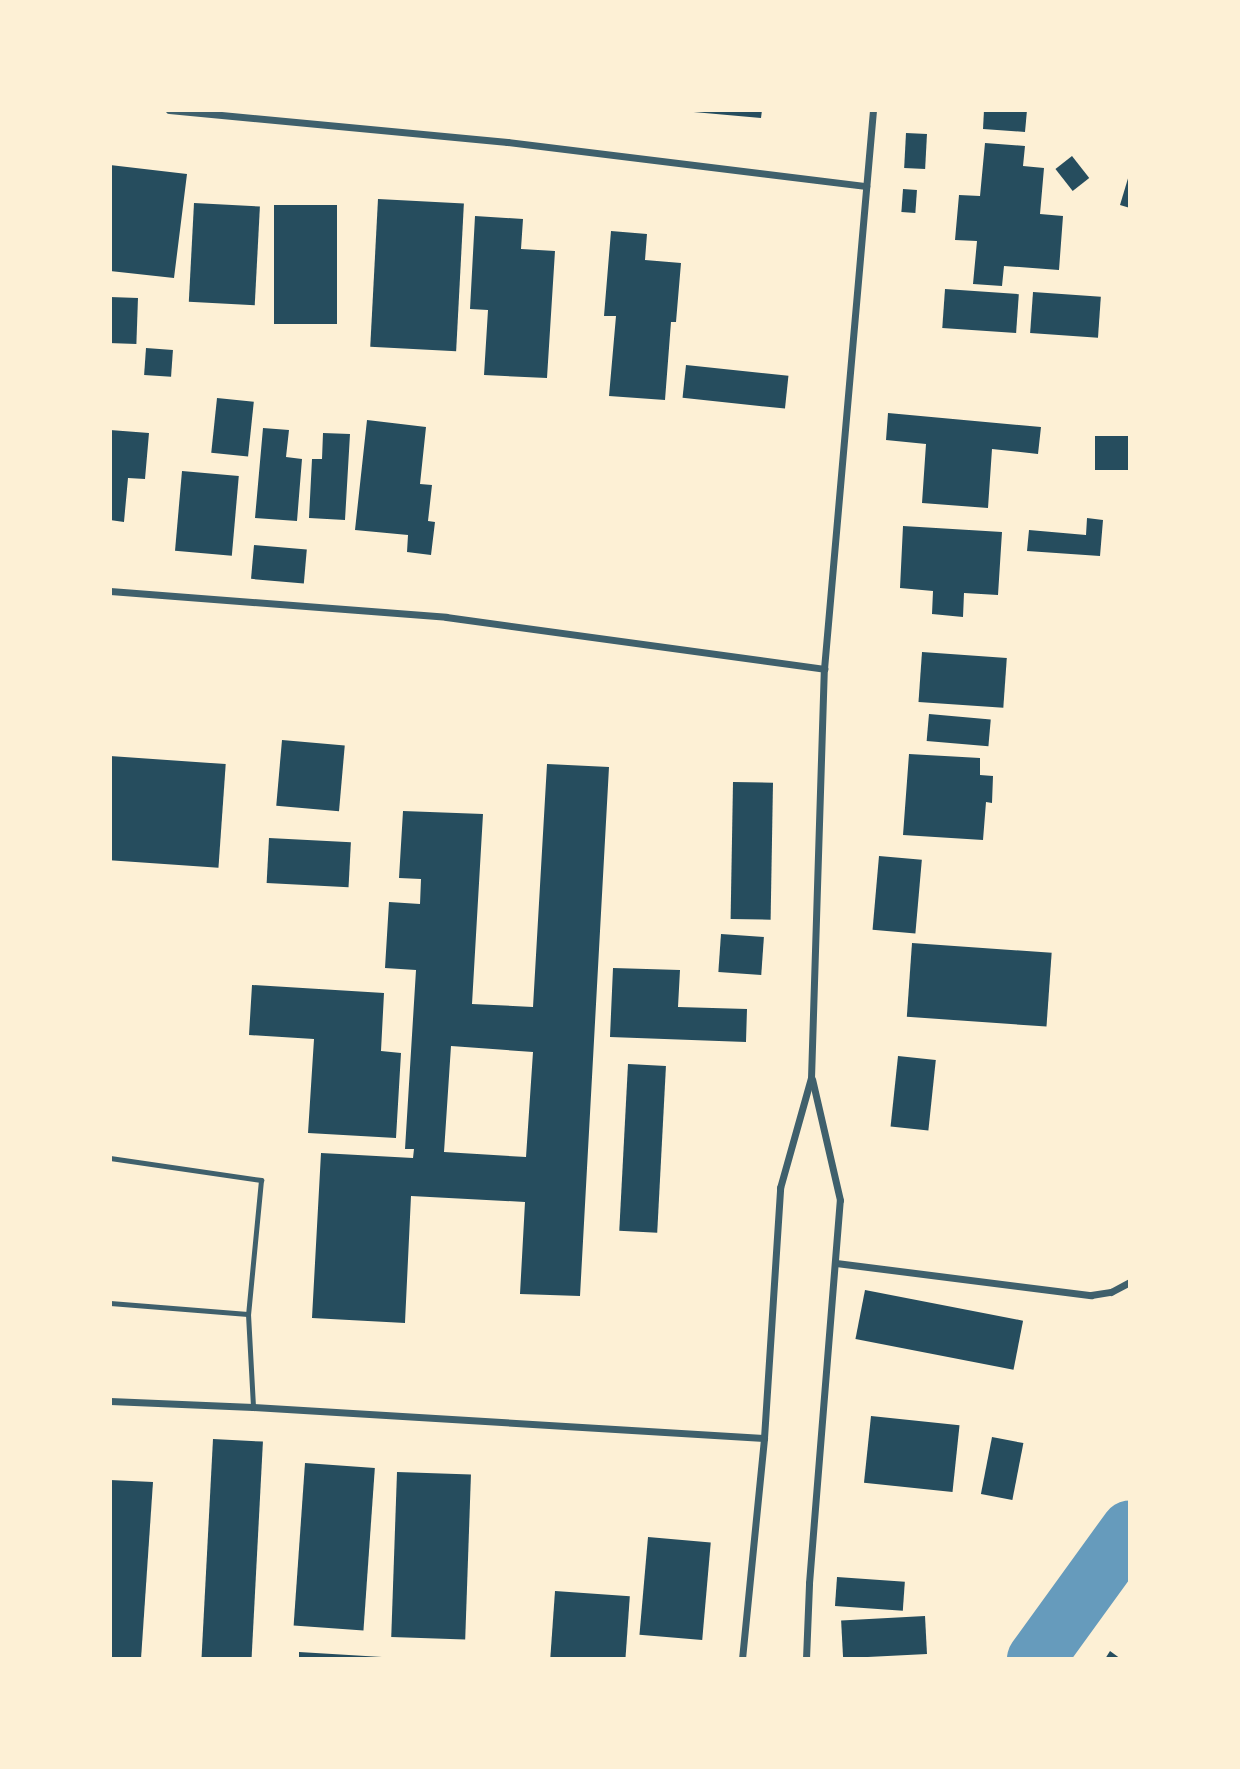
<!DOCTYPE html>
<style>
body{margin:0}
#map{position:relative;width:1240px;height:1769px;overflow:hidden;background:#fdf0d5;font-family:"Space Grotesk",sans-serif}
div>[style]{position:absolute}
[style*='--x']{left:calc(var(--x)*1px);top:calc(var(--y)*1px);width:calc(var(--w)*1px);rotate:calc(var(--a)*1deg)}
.river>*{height:58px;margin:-29px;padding:0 29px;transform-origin:29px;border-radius:29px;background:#669bbc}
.building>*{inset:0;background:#264d5e;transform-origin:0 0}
.service>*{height:5px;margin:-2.5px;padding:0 2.5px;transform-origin:2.5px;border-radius:2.5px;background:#3f606c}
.minor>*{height:7px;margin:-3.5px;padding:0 3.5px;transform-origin:3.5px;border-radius:3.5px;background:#3f606c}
span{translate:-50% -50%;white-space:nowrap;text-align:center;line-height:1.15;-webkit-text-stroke:5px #fdf0d5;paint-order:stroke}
.frame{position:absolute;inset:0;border:112px solid #fdf0d5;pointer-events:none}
</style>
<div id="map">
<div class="river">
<i style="--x:1036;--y:1659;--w:160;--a:-54.1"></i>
</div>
<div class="building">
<i style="clip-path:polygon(671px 110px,762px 110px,761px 118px)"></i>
<i style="clip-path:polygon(984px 110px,1027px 110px,1025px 132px,983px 129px)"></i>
<i style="left:906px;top:133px;width:21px;height:35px;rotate:3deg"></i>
<i style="clip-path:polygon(985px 143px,1025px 146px,1023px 166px,1044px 168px,1040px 214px,1063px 216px,1059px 270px,1004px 266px,1002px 286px,973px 284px,977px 241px,955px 240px,959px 195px,980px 196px)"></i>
<i style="left:1072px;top:156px;width:28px;height:21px;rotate:52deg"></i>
<i style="clip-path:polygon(110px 165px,187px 174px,174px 278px,110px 271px)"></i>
<i style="clip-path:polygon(1129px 175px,1130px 175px,1130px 208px,1120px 205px)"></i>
<i style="left:903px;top:189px;width:14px;height:23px;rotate:4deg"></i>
<i style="left:378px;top:199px;width:86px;height:148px;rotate:3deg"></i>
<i style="left:194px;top:203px;width:66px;height:99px;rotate:3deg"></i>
<i style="left:274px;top:205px;width:63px;height:119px"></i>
<i style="clip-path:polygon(475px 216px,523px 219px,521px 249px,555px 251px,547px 378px,484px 375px,488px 310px,470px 309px)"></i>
<i style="clip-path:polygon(611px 231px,647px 234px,645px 260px,681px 263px,676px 322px,671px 322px,665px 400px,609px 396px,616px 316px,604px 316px)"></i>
<i style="left:945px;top:289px;width:74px;height:39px;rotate:4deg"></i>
<i style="left:1033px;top:292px;width:68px;height:41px;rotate:4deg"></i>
<i style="left:110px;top:297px;width:28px;height:46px;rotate:2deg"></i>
<i style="left:146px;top:348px;width:27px;height:27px;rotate:4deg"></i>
<i style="left:686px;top:365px;width:103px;height:33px;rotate:6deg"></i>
<i style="left:217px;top:398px;width:37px;height:55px;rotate:6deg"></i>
<i style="clip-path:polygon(888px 413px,1041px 427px,1038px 454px,992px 449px,988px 508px,922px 503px,926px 444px,886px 440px)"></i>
<i style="clip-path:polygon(367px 420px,426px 427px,420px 484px,432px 485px,428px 521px,435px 522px,431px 555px,407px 552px,408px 535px,355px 530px)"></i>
<i style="clip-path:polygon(263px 428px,289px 430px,286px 457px,302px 459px,297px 521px,255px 518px)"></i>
<i style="clip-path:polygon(110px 430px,149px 433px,145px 479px,128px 478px,124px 522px,110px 520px)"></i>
<i style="clip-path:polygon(323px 433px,350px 434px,345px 520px,309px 518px,312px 459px,322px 459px)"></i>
<i style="left:1095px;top:436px;width:35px;height:34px"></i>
<i style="left:182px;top:471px;width:57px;height:80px;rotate:5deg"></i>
<i style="clip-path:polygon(1087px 518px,1103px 520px,1100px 556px,1027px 551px,1029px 530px,1086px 535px)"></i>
<i style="clip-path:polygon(903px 526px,1002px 532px,998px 595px,964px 593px,963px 617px,932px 614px,933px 591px,900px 588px)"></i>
<i style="left:254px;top:545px;width:53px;height:34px;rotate:5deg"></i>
<i style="left:922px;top:652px;width:85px;height:50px;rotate:4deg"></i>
<i style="left:929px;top:714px;width:62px;height:27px;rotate:5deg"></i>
<i style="left:282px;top:740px;width:63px;height:66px;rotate:5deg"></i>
<i style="clip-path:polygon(909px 754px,980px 758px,980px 775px,993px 776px,992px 803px,986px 802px,983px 840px,903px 835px)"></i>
<i style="left:110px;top:756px;width:116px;height:104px;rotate:4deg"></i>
<i style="clip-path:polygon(evenodd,547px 764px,609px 767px,580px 1296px,520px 1294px,525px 1202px,411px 1196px,405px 1323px,312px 1318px,321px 1153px,413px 1158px,414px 1149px,405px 1149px,416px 970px,385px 968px,389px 902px,420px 904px,421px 879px,399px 878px,403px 811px,483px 814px,472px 1004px,533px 1007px,547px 764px,451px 1046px,533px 1052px,526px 1157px,444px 1152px,451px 1046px)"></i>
<i style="left:733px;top:782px;width:40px;height:137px;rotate:1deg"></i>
<i style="left:269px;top:838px;width:82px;height:45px;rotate:3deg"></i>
<i style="left:879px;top:856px;width:43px;height:74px;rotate:5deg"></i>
<i style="left:721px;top:934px;width:43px;height:38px;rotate:4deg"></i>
<i style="left:912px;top:943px;width:140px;height:74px;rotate:4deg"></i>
<i style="clip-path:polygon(613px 968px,680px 970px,678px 1007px,747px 1009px,746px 1042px,610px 1037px)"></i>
<i style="clip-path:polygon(252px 985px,384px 993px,381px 1051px,401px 1053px,396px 1138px,308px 1133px,314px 1039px,249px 1035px)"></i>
<i style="left:898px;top:1056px;width:38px;height:71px;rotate:6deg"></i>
<i style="left:628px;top:1064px;width:38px;height:167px;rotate:3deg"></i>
<i style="left:865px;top:1290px;width:161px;height:50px;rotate:11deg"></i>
<i style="left:871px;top:1416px;width:89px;height:67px;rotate:6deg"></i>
<i style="left:992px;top:1437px;width:32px;height:58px;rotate:11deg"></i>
<i style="left:213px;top:1439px;width:50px;height:220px;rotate:3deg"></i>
<i style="left:305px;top:1463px;width:70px;height:163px;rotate:4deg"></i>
<i style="left:397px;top:1472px;width:74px;height:165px;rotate:2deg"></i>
<i style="clip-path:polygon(110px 1480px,153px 1482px,141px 1659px,110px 1659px)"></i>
<i style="left:648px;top:1537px;width:63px;height:98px;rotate:5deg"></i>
<i style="left:837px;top:1577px;width:68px;height:29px;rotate:4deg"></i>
<i style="left:555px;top:1591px;width:75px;height:68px;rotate:4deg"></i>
<i style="left:925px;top:1616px;width:38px;height:84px;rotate:87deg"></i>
<i style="clip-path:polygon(1110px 1651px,1121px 1659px,1105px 1659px)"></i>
<i style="clip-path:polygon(299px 1652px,382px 1657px,382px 1659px,299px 1659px)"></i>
</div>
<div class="service">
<i style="--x:110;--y:1158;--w:153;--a:8.3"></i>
<i style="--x:261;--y:1180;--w:135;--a:95.5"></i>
<i style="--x:248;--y:1314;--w:93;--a:86.9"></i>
<i style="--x:110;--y:1303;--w:138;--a:4.6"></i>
</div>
<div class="minor">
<i style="--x:169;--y:110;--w:340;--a:5.4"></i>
<i style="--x:507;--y:142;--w:362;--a:7"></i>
<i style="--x:110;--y:591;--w:337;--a:4.4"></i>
<i style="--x:446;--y:617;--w:382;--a:7.8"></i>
<i style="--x:836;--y:1263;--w:257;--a:7.2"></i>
<i style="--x:1091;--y:1295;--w:20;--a:-9"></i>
<i style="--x:1111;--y:1292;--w:21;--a:-28"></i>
<i style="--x:110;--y:1401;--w:143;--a:2.4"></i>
<i style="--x:253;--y:1407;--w:512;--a:3.47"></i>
<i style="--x:742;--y:1659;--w:222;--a:-84.3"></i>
<i style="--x:764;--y:1438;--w:251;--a:-86.3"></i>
<i style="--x:780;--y:1188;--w:114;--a:-74.3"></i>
<i style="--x:811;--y:1078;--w:409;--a:-88.2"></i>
<i style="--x:824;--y:669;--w:561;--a:-84.99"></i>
<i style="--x:806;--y:1659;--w:76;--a:-87.7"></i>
<i style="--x:809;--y:1583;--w:384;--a:-85.4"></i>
<i style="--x:840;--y:1200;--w:124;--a:-103"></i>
</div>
<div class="frame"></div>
</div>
